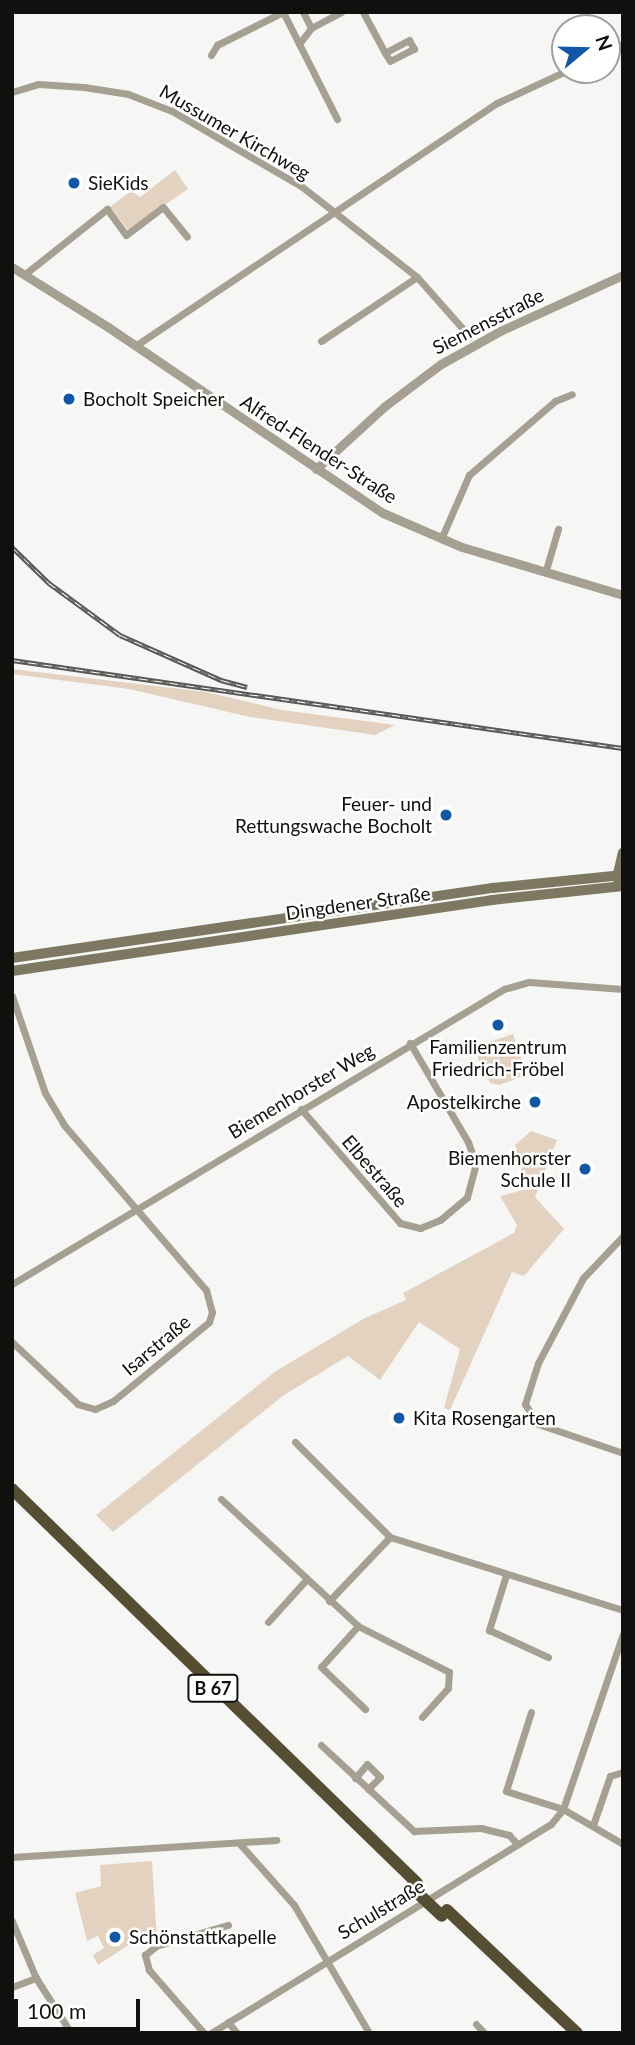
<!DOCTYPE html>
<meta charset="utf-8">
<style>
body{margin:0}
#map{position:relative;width:635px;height:2045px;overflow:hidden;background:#f6f7f4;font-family:Lato,sans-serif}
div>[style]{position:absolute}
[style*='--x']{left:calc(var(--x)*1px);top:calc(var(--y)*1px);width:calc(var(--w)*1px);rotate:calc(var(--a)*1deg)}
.green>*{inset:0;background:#e4d2c1}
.minor>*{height:7px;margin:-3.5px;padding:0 3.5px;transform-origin:3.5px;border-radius:3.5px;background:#a5a092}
.tertiary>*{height:9px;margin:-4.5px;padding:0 4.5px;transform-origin:4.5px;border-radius:4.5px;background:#a5a092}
.secondary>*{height:10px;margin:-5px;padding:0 5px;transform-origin:5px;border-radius:5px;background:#7e7762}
.trunk>*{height:12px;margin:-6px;padding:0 6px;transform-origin:6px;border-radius:6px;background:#564e32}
.rail>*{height:5px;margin-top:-2.5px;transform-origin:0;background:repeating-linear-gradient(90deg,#fffffe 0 8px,#585857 0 16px);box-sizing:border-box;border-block:2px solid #585857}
.trunk-bridge>*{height:12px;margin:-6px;padding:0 6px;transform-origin:6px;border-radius:6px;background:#564e32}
.dots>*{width:19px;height:19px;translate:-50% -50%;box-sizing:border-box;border:4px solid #fffffe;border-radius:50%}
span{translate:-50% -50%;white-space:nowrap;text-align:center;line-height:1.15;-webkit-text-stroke:5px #fffffe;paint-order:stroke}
.shield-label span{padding:2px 5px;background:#fffffe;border:2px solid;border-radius:5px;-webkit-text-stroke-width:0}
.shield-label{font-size:18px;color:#10100f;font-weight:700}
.street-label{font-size:19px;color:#10100f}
.poi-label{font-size:19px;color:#10100f}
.left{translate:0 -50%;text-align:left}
.right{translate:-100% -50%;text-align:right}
.frame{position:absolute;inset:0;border:14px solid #10100f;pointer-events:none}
.north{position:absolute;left:551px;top:14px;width:70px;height:70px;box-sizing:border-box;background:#fffffe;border:2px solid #9f9f9e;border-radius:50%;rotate:71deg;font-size:19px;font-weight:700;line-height:28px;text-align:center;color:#10100f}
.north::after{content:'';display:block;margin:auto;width:24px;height:32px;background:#1058a7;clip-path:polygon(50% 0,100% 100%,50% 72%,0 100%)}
.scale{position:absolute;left:14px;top:1999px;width:126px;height:32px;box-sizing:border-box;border:4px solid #10100f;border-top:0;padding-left:9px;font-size:21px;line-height:24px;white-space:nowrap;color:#10100f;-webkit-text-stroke:5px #fffffe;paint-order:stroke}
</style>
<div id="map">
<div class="green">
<i style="clip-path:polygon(175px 170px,188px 189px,128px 230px,110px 207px,131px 191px,140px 197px)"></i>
<i style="clip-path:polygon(12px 669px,206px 692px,282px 710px,395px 725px,375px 735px,250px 717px,129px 689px,12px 674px)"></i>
<i style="clip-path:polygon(513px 1034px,523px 1065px,529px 1063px,532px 1073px,499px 1085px,490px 1083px,473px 1048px)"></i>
<i style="clip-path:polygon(531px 1131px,557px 1140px,535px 1197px,564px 1229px,524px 1276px,512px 1272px,450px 1410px,444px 1408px,460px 1349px,419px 1322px,380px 1380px,348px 1356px,284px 1395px,113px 1532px,96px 1515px,276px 1371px,365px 1318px,406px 1300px,403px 1293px,514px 1233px,517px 1225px,500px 1196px,527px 1189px,515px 1145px)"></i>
<i style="clip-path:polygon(152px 1861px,157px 1940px,144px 1935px,98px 1965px,93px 1955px,104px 1948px,98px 1936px,87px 1941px,75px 1893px,101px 1886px,100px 1865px)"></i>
</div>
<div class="minor">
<i style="--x:283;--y:12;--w:120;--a:63.2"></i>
<i style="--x:303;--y:12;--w:18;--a:63"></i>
<i style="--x:311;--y:28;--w:34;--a:-28"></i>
<i style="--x:363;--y:12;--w:47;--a:61.8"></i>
<i style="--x:385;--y:53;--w:9;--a:58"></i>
<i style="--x:390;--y:61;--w:27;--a:-27"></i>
<i style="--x:414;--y:49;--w:10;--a:-119"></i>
<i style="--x:409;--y:40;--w:27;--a:152"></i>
<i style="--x:299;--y:44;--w:20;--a:-53"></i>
<i style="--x:607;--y:52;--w:18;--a:-27"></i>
<i style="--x:211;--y:55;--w:12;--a:-59"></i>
<i style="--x:217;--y:45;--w:74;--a:-26.6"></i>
<i style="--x:12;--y:92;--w:27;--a:-17"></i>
<i style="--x:38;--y:84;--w:46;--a:3.7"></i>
<i style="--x:84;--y:87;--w:45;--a:9"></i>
<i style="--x:128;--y:94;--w:47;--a:21.1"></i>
<i style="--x:172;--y:111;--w:149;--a:30.2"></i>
<i style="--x:301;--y:186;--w:147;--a:38.1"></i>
<i style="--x:417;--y:277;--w:80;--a:48.5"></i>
<i style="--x:25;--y:274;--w:105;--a:-38.4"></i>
<i style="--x:107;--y:209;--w:32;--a:54"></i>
<i style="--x:126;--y:235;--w:46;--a:-37.1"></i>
<i style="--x:163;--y:207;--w:38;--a:51"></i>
<i style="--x:321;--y:341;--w:115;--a:-33.7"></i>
<i style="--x:135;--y:346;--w:436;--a:-33.9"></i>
<i style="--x:497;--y:103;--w:78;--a:-24.9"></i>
<i style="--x:441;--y:539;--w:70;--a:-66.4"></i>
<i style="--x:469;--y:475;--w:113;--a:-40.7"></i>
<i style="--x:555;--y:401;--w:18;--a:-22"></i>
<i style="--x:546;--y:570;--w:43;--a:-73.7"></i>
<i style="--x:12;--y:996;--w:102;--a:71.2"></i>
<i style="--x:45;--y:1093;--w:37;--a:59"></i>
<i style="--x:64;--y:1125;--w:218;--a:49.3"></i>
<i style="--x:206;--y:1290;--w:23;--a:75"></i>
<i style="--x:212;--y:1312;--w:10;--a:107"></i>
<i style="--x:209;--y:1322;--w:124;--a:140.5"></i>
<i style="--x:113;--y:1401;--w:20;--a:156"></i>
<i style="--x:95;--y:1409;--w:18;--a:-164"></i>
<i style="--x:78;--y:1404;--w:91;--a:-136.8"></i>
<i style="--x:301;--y:1109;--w:151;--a:49"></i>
<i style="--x:400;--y:1223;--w:21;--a:14"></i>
<i style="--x:420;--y:1228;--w:22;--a:-22"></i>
<i style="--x:440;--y:1220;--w:35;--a:-40"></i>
<i style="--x:467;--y:1197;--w:34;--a:-75"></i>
<i style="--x:476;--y:1164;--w:23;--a:-110"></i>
<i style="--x:468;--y:1142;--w:115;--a:-120.4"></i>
<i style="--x:623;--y:1236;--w:58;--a:133.6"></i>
<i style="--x:583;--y:1278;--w:96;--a:117.9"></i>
<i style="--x:538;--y:1363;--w:43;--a:107.6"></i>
<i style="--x:525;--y:1404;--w:24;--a:57"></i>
<i style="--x:538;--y:1424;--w:90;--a:18.8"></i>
<i style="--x:12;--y:1284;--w:574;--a:-30.95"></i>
<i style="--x:504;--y:989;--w:26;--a:-16"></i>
<i style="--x:529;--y:982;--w:94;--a:4.3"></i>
<i style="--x:295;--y:1442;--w:134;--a:45"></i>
<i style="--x:390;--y:1537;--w:244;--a:17.4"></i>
<i style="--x:221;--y:1499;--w:187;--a:42.8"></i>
<i style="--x:358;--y:1626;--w:102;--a:26.8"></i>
<i style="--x:449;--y:1672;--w:16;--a:94"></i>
<i style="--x:448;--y:1688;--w:39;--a:132"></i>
<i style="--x:506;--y:1575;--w:58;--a:107.2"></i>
<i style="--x:489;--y:1630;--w:65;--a:24.6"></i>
<i style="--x:329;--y:1601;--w:88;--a:-46.4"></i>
<i style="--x:268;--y:1622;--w:57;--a:-47.9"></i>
<i style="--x:358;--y:1626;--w:55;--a:132.1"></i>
<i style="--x:321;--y:1667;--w:61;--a:43.7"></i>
<i style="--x:531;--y:1712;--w:83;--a:107.6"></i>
<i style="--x:506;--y:1791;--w:60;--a:17.5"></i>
<i style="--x:563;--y:1809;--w:69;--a:30.3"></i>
<i style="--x:321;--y:1745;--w:127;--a:42.8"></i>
<i style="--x:414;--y:1831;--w:67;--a:-2.6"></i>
<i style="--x:481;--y:1828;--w:29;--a:14"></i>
<i style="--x:509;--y:1835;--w:13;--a:48"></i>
<i style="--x:355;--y:1778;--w:18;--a:-49"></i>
<i style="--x:367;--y:1764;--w:18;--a:45"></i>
<i style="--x:380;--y:1777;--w:17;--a:135"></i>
<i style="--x:593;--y:1825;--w:52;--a:-70.9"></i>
<i style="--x:610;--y:1776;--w:14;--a:-17"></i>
<i style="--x:239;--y:1843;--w:83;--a:48.4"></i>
<i style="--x:294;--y:1905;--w:148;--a:59.6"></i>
<i style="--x:12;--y:1857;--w:265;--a:-3.7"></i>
<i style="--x:12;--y:1921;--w:62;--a:67.2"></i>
<i style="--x:36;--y:1978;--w:65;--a:57.5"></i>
<i style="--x:12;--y:1987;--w:26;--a:-21"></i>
<i style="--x:228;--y:2022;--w:14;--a:51"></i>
<i style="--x:476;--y:2024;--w:12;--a:48"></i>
<i style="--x:204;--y:2033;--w:84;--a:-131.1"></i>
<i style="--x:149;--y:1970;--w:16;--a:-105"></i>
<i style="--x:145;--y:1955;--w:14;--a:-39"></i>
<i style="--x:156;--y:1946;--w:75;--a:-16.3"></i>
<i style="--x:211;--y:2033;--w:399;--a:-31.6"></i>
<i style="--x:551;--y:1824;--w:19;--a:-51"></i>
<i style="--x:563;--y:1809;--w:185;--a:-71.1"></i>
</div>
<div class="tertiary">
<i style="--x:12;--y:267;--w:113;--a:32"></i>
<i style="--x:108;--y:327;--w:332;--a:34.1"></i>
<i style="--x:383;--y:513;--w:86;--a:23.3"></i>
<i style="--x:462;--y:547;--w:168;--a:16.6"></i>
<i style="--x:316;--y:469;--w:93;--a:-42.4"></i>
<i style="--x:385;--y:406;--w:70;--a:-36.9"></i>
<i style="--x:441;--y:364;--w:68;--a:-29.2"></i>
<i style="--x:500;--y:331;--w:135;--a:-24.5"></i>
</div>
<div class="secondary">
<i style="--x:617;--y:878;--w:26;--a:-77"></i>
<i style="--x:12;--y:958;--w:486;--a:-8.3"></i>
<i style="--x:493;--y:888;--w:131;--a:-5.7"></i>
<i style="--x:12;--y:971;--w:485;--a:-8.4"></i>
<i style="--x:492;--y:900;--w:132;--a:-6.1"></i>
</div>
<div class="trunk">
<i style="--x:12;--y:1489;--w:565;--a:44.21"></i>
<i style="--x:447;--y:1910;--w:179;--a:43.4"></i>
</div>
<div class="rail">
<i style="--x:12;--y:547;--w:52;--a:44.2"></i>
<i style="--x:49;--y:583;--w:88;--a:36.2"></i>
<i style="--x:120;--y:635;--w:111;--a:24"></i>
<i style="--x:221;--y:680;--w:27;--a:15"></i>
<i style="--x:12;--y:660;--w:617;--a:8.2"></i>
</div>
<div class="trunk-bridge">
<i style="--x:411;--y:1887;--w:42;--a:43.1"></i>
</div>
<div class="dots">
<i style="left:74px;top:183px;background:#1058a7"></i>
<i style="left:69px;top:399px;background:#1058a7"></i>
<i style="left:446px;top:815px;background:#1058a7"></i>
<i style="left:498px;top:1025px;background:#1058a7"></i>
<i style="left:535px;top:1102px;background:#1058a7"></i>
<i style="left:585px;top:1169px;background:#1058a7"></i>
<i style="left:399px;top:1418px;background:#1058a7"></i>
<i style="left:115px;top:1937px;background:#1058a7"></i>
</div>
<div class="shield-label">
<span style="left:213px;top:1688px">B 67</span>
</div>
<div class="street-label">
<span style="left:235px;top:132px;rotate:30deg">Mussumer Kirchweg</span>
<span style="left:488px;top:321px;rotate:-27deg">Siemensstraße</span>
<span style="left:319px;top:449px;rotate:33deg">Alfred-Flender-Straße</span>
<span style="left:358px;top:903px;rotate:-8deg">Dingdener Straße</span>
<span style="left:301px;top:1091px;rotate:-31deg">Biemenhorster Weg</span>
<span style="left:375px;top:1171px;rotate:49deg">Elbestraße</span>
<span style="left:156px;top:1345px;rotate:-40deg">Isarstraße</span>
<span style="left:381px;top:1909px;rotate:-31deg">Schulstraße</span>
</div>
<div class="poi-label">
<span class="left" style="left:88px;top:183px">SieKids</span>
<span class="left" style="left:83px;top:399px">Bocholt Speicher</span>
<span class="right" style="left:432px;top:815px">Feuer- und<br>Rettungswache Bocholt</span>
<span style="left:498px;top:1058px">Familienzentrum<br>Friedrich-Fröbel</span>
<span class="right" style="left:521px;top:1102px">Apostelkirche</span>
<span class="right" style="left:571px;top:1169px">Biemenhorster<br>Schule II</span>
<span class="left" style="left:413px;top:1418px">Kita Rosengarten</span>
<span class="left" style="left:129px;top:1937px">Schönstattkapelle</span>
</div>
<div class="frame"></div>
<div class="north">N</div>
<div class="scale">100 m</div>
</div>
